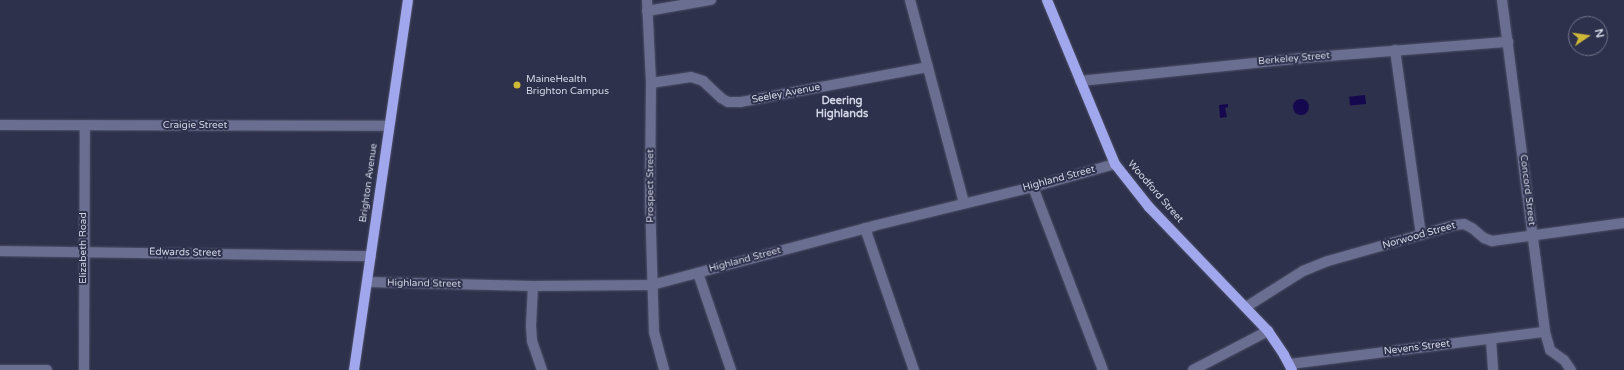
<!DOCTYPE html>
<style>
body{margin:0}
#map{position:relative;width:1624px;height:370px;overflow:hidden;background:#2e314b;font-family:"Varela Round",sans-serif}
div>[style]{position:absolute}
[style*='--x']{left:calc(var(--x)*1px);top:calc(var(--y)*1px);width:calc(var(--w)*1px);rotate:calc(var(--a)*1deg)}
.water>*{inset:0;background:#15084e;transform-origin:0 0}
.round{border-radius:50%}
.roads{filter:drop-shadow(0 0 1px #4c4f67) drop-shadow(0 0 1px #4c4f67)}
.minor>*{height:10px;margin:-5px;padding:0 5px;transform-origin:5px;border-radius:5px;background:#6a6e90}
.major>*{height:10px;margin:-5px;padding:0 5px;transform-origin:5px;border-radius:5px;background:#a1a7ec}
.dots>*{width:11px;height:11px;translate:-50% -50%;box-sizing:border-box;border:2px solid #2e314b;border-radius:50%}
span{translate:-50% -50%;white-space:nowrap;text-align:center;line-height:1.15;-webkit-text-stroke:4px #2e314b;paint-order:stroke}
.street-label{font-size:10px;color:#d2d5e6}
.poi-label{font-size:10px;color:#d2d5e6}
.left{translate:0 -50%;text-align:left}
.neighbourhood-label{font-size:11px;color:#d2d5e6;font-weight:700}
.north{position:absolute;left:1568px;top:16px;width:40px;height:40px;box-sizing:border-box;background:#2e314b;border:1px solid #707389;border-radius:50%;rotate:77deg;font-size:11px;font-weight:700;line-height:16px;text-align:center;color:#d2d5e6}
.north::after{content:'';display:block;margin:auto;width:14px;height:18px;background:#ceb838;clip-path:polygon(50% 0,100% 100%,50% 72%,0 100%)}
</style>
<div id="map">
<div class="water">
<i style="left:1365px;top:95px;width:9px;height:16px;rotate:84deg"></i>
<i class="round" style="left:1293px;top:99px;width:16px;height:16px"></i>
<i style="clip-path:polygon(1228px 104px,1228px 107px,1225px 108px,1227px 117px,1220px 118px,1219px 105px)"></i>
</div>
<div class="roads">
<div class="minor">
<i style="--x:647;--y:0;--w:83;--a:87.2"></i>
<i style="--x:651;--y:83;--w:115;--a:90.5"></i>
<i style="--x:650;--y:198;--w:134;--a:88.3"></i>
<i style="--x:654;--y:332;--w:39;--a:75"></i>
<i style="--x:910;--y:0;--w:210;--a:75.1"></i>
<i style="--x:1502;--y:0;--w:335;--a:82.6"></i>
<i style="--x:1545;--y:332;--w:19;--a:74"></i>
<i style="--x:1550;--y:350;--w:17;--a:36"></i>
<i style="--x:1564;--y:360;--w:12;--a:55"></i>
<i style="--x:647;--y:11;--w:65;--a:-9.8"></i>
<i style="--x:1395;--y:50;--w:187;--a:82"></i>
<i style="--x:1080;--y:81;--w:224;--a:-5.9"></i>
<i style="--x:1303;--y:58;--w:206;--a:-4.5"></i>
<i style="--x:651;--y:83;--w:40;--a:-8.5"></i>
<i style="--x:691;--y:77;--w:13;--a:18"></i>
<i style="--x:703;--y:81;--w:25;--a:43"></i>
<i style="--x:721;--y:98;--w:8;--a:30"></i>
<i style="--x:728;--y:102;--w:13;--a:0"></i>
<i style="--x:741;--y:102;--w:190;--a:-10.6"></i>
<i style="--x:0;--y:125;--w:389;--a:0.1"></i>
<i style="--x:1033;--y:187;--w:196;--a:69.1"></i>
<i style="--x:865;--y:228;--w:150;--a:71"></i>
<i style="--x:0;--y:251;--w:371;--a:0.8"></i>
<i style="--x:698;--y:273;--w:102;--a:71.2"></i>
<i style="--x:367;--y:282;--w:166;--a:1.4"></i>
<i style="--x:533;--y:286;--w:119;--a:-0.5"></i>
<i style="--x:652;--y:285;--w:229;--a:-14.9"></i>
<i style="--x:873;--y:226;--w:165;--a:-13.7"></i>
<i style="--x:1033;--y:187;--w:85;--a:-15.7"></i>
<i style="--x:533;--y:286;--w:40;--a:92.9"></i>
<i style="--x:531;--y:326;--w:15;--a:86"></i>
<i style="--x:532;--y:341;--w:31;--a:71"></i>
<i style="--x:1246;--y:307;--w:67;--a:-32.3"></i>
<i style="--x:1303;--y:271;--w:27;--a:-22"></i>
<i style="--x:1328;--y:261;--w:132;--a:-15.8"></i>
<i style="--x:1455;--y:225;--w:9;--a:-6"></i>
<i style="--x:1464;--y:224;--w:9;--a:27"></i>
<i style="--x:1472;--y:228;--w:16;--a:40"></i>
<i style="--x:1484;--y:238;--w:9;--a:21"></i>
<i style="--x:1492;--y:241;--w:133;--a:-7.8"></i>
<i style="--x:1491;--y:340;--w:30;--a:86"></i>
<i style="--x:1290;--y:364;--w:257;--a:-7.2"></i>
<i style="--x:0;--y:370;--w:47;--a:0"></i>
<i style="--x:84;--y:370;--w:244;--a:-89.8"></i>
<i style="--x:1193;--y:370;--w:85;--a:-27.5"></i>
</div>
<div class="major">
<i style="--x:1047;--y:0;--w:178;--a:67.5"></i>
<i style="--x:1115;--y:164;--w:55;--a:51.7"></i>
<i style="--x:1149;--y:207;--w:172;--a:46.2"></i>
<i style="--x:1268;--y:331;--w:29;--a:56"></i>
<i style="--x:1284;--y:355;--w:17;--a:62"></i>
<i style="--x:354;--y:370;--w:374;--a:-81.7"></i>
</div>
</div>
<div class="dots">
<i style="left:517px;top:85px;background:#ceb838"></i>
</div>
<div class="street-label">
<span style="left:1294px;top:59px;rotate:-5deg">Berkeley Street</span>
<span style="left:786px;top:94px;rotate:-11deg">Seeley Avenue</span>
<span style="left:195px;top:126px">Craigie Street</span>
<span style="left:1059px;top:179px;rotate:-15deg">Highland Street</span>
<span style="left:369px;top:183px;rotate:-82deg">Brighton Avenue</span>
<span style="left:651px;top:186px;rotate:-90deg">Prospect Street</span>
<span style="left:1527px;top:190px;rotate:83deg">Concord Street</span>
<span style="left:1155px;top:192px;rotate:49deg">Woodford Street</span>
<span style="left:1419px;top:236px;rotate:-16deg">Norwood Street</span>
<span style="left:84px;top:248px;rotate:-90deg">Elizabeth Road</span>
<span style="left:185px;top:253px;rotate:1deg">Edwards Street</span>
<span style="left:745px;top:260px;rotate:-15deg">Highland Street</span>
<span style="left:424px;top:284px;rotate:1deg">Highland Street</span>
<span style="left:1417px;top:348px;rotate:-7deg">Nevens Street</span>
</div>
<div class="poi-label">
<span class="left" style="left:526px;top:85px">MaineHealth<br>Brighton Campus</span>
</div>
<div class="neighbourhood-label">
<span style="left:842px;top:108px">Deering<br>Highlands</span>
</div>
<div class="north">N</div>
</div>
